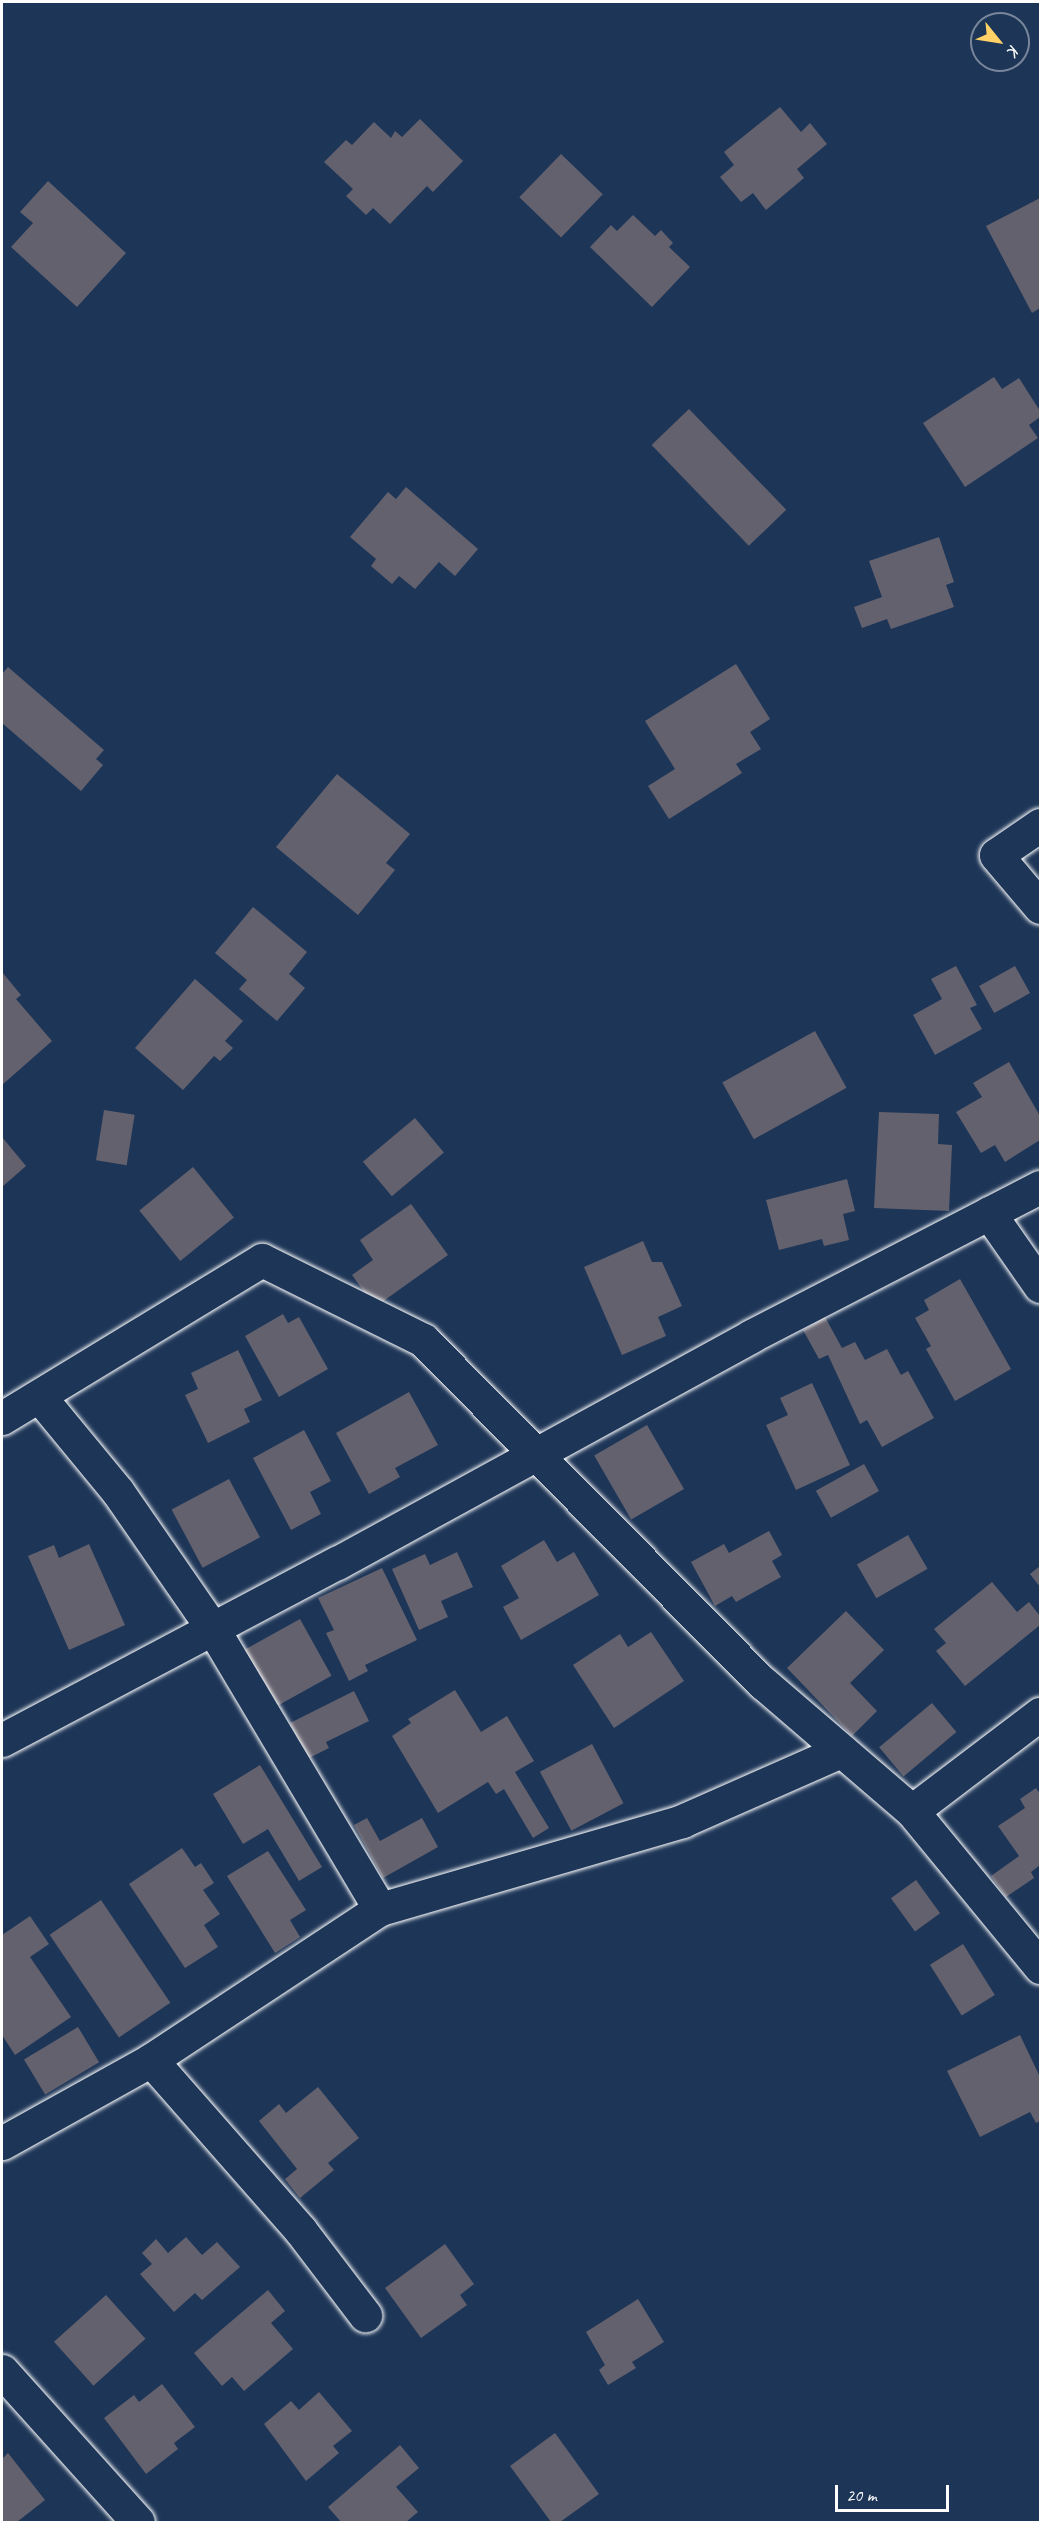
<!DOCTYPE html>
<style>
body{margin:0}
#map{position:relative;width:1042px;height:2524px;overflow:hidden;background:#1d3557;font-family:Caveat,sans-serif}
div>[style]{position:absolute}
[style*='--x']{left:calc(var(--x)*1px);top:calc(var(--y)*1px);width:calc(var(--w)*1px);rotate:calc(var(--a)*1deg)}
.building>*{inset:0;background:#64616e;transform-origin:0 0}
.roads{filter:drop-shadow(0 0 2px #fff) drop-shadow(0 0 2px #fff)}
.minor>*{height:33px;margin:-16.5px;padding:0 16.5px;transform-origin:16.5px;border-radius:16.5px;background:#1d3557}
span{translate:-50% -50%;white-space:nowrap;text-align:center;line-height:1.15;-webkit-text-stroke:4.5px #1d3557;paint-order:stroke}
.frame{position:absolute;inset:0;border:3px solid #fff;pointer-events:none}
.north{position:absolute;left:970px;top:12px;width:60px;height:60px;box-sizing:border-box;background:#1d3557;border:2px solid #77869a;border-radius:50%;rotate:120deg;font-size:16px;font-weight:700;line-height:24px;text-align:center;color:#fff}
.north::after{content:'';display:block;margin:auto;width:21px;height:27px;background:#ffd166;clip-path:polygon(50% 0,100% 100%,50% 72%,0 100%)}
.scale{position:absolute;left:835px;top:2485px;width:114px;height:27px;box-sizing:border-box;border:3px solid #fff;border-top:0;padding-left:8px;font-size:18px;line-height:21px;white-space:nowrap;color:#fff;-webkit-text-stroke:4px #1d3557;paint-order:stroke}
</style>
<div id="map">
<div class="building">
<i style="clip-path:polygon(780px 107px,801px 132px,810px 123px,827px 144px,797px 169px,804px 178px,766px 210px,753px 193px,741px 202px,720px 177px,734px 165px,724px 152px)"></i>
<i style="clip-path:polygon(420px 119px,463px 161px,433px 192px,427px 186px,390px 224px,373px 208px,366px 215px,346px 196px,353px 189px,324px 162px,346px 140px,352px 145px,374px 122px,391px 138px,395px 131px,402px 137px)"></i>
<i style="left:561px;top:154px;width:58px;height:60px;rotate:44deg"></i>
<i style="clip-path:polygon(48px 181px,126px 253px,77px 307px,11px 247px,33px 223px,20px 212px)"></i>
<i style="clip-path:polygon(1040px 198px,1040px 308px,1032px 313px,986px 226px)"></i>
<i style="clip-path:polygon(633px 215px,655px 236px,661px 230px,673px 243px,669px 247px,690px 267px,652px 307px,590px 247px,611px 225px,617px 231px)"></i>
<i style="clip-path:polygon(994px 377px,1002px 389px,1019px 378px,1040px 411px,1040px 417px,1029px 425px,1038px 438px,965px 487px,923px 423px)"></i>
<i style="left:689px;top:409px;width:140px;height:52px;rotate:46deg"></i>
<i style="clip-path:polygon(406px 487px,478px 549px,455px 576px,439px 562px,415px 589px,399px 576px,392px 584px,371px 566px,376px 559px,350px 537px,388px 492px,396px 499px)"></i>
<i style="clip-path:polygon(939px 537px,954px 582px,946px 585px,954px 607px,891px 629px,887px 619px,862px 628px,854px 607px,882px 597px,869px 561px)"></i>
<i style="clip-path:polygon(736px 664px,770px 719px,750px 732px,761px 749px,736px 764px,742px 773px,669px 819px,648px 786px,675px 769px,645px 721px)"></i>
<i style="clip-path:polygon(8px 667px,104px 750px,96px 759px,103px 765px,81px 791px,2px 723px,2px 674px)"></i>
<i style="clip-path:polygon(337px 774px,410px 834px,386px 863px,395px 870px,358px 915px,276px 847px)"></i>
<i style="clip-path:polygon(253px 907px,307px 952px,289px 974px,305px 988px,277px 1021px,239px 989px,247px 980px,215px 953px)"></i>
<i style="clip-path:polygon(956px 966px,977px 1005px,970px 1008px,982px 1029px,935px 1055px,913px 1015px,942px 999px,931px 979px)"></i>
<i style="left:1015px;top:966px;width:31px;height:41px;rotate:61deg"></i>
<i style="clip-path:polygon(2px 972px,21px 995px,16px 999px,52px 1041px,2px 1085px)"></i>
<i style="clip-path:polygon(195px 979px,243px 1021px,225px 1041px,233px 1048px,220px 1061px,214px 1056px,183px 1090px,135px 1048px)"></i>
<i style="left:815px;top:1031px;width:65px;height:106px;rotate:61deg"></i>
<i style="clip-path:polygon(1009px 1062px,1040px 1116px,1040px 1140px,1005px 1162px,995px 1145px,981px 1153px,956px 1112px,982px 1097px,973px 1083px)"></i>
<i style="left:104px;top:1110px;width:31px;height:51px;rotate:9deg"></i>
<i style="clip-path:polygon(879px 1112px,939px 1114px,938px 1144px,952px 1145px,949px 1211px,874px 1208px)"></i>
<i style="left:415px;top:1118px;width:45px;height:68px;rotate:50deg"></i>
<i style="clip-path:polygon(2px 1137px,26px 1166px,2px 1187px)"></i>
<i style="left:193px;top:1167px;width:65px;height:69px;rotate:51deg"></i>
<i style="clip-path:polygon(847px 1179px,855px 1211px,843px 1214px,849px 1240px,824px 1246px,822px 1239px,779px 1250px,766px 1200px)"></i>
<i style="clip-path:polygon(411px 1204px,448px 1255px,375px 1307px,352px 1275px,373px 1260px,360px 1240px)"></i>
<i style="clip-path:polygon(643px 1241px,652px 1262px,662px 1262px,682px 1306px,658px 1317px,666px 1336px,622px 1355px,584px 1267px)"></i>
<i style="clip-path:polygon(960px 1279px,1011px 1369px,955px 1401px,926px 1349px,931px 1346px,915px 1318px,929px 1310px,924px 1300px)"></i>
<i style="clip-path:polygon(283px 1314px,288px 1323px,299px 1317px,328px 1369px,279px 1397px,245px 1336px)"></i>
<i style="clip-path:polygon(825px 1317px,842px 1348px,855px 1342px,865px 1360px,887px 1349px,901px 1375px,908px 1371px,934px 1418px,882px 1447px,867px 1420px,860px 1424px,828px 1355px,819px 1359px,803px 1330px)"></i>
<i style="clip-path:polygon(238px 1350px,262px 1400px,244px 1409px,250px 1422px,208px 1443px,185px 1395px,198px 1389px,191px 1373px)"></i>
<i style="clip-path:polygon(812px 1383px,850px 1465px,796px 1490px,766px 1425px,788px 1415px,780px 1398px)"></i>
<i style="clip-path:polygon(409px 1392px,438px 1445px,395px 1468px,400px 1477px,369px 1494px,336px 1433px)"></i>
<i style="left:647px;top:1425px;width:74px;height:61px;rotate:60deg"></i>
<i style="clip-path:polygon(304px 1430px,331px 1481px,310px 1492px,321px 1514px,291px 1530px,253px 1458px)"></i>
<i style="left:864px;top:1464px;width:31px;height:55px;rotate:61deg"></i>
<i style="left:229px;top:1479px;width:66px;height:65px;rotate:62deg"></i>
<i style="clip-path:polygon(769px 1531px,782px 1555px,772px 1561px,781px 1577px,736px 1602px,732px 1596px,715px 1606px,691px 1562px,724px 1544px,729px 1553px)"></i>
<i style="left:908px;top:1535px;width:39px;height:59px;rotate:60deg"></i>
<i style="clip-path:polygon(544px 1540px,557px 1562px,574px 1552px,599px 1595px,521px 1640px,503px 1607px,519px 1598px,501px 1566px)"></i>
<i style="clip-path:polygon(89px 1544px,125px 1625px,69px 1650px,28px 1556px,54px 1545px,59px 1558px)"></i>
<i style="clip-path:polygon(457px 1552px,473px 1587px,441px 1601px,448px 1617px,419px 1630px,392px 1569px,425px 1554px,430px 1565px)"></i>
<i style="clip-path:polygon(1040px 1566px,1040px 1587px,1030px 1574px)"></i>
<i style="clip-path:polygon(382px 1568px,417px 1640px,365px 1665px,368px 1671px,349px 1681px,326px 1633px,334px 1630px,318px 1598px)"></i>
<i style="clip-path:polygon(992px 1582px,1017px 1612px,1029px 1602px,1040px 1616px,1040px 1625px,965px 1686px,936px 1651px,946px 1643px,934px 1629px)"></i>
<i style="clip-path:polygon(846px 1611px,884px 1650px,850px 1683px,877px 1711px,852px 1736px,787px 1668px)"></i>
<i style="left:300px;top:1619px;width:65px;height:68px;rotate:61deg"></i>
<i style="clip-path:polygon(651px 1632px,684px 1681px,614px 1728px,573px 1665px,620px 1634px,628px 1647px)"></i>
<i style="clip-path:polygon(455px 1690px,481px 1732px,507px 1716px,534px 1761px,515px 1772px,549px 1828px,533px 1838px,504px 1789px,496px 1794px,488px 1782px,438px 1813px,392px 1736px,411px 1723px,408px 1719px)"></i>
<i style="clip-path:polygon(354px 1691px,369px 1721px,326px 1742px,329px 1748px,307px 1759px,290px 1723px)"></i>
<i style="left:932px;top:1703px;width:38px;height:69px;rotate:50deg"></i>
<i style="left:592px;top:1744px;width:67px;height:59px;rotate:62deg"></i>
<i style="clip-path:polygon(260px 1765px,322px 1867px,299px 1881px,268px 1829px,243px 1844px,213px 1794px)"></i>
<i style="clip-path:polygon(1036px 1788px,1040px 1794px,1040px 1865px,1031px 1872px,1034px 1878px,1006px 1897px,991px 1876px,1019px 1856px,998px 1826px,1025px 1808px,1020px 1799px)"></i>
<i style="clip-path:polygon(367px 1818px,380px 1841px,422px 1818px,438px 1847px,383px 1878px,354px 1825px)"></i>
<i style="clip-path:polygon(182px 1848px,195px 1867px,201px 1863px,214px 1883px,203px 1890px,220px 1914px,204px 1925px,218px 1947px,185px 1968px,129px 1884px)"></i>
<i style="clip-path:polygon(268px 1851px,306px 1910px,290px 1920px,300px 1937px,275px 1953px,227px 1876px)"></i>
<i style="left:916px;top:1880px;width:41px;height:31px;rotate:54deg"></i>
<i style="left:101px;top:1900px;width:124px;height:62px;rotate:56deg"></i>
<i style="clip-path:polygon(30px 1916px,49px 1944px,30px 1957px,71px 2017px,15px 2055px,2px 2035px,2px 1935px)"></i>
<i style="left:963px;top:1944px;width:60px;height:39px;rotate:58deg"></i>
<i style="left:78px;top:2027px;width:41px;height:63px;rotate:59deg"></i>
<i style="clip-path:polygon(1020px 2035px,1040px 2077px,1040px 2121px,1036px 2123px,1030px 2112px,980px 2137px,947px 2071px)"></i>
<i style="clip-path:polygon(318px 2087px,359px 2138px,328px 2163px,334px 2170px,300px 2198px,285px 2179px,297px 2169px,259px 2121px,279px 2104px,286px 2113px)"></i>
<i style="clip-path:polygon(186px 2237px,202px 2255px,217px 2242px,240px 2267px,202px 2300px,195px 2293px,174px 2312px,140px 2274px,152px 2264px,142px 2253px,156px 2239px,168px 2253px)"></i>
<i style="clip-path:polygon(445px 2244px,474px 2284px,460px 2295px,467px 2305px,421px 2338px,385px 2288px)"></i>
<i style="clip-path:polygon(268px 2290px,285px 2311px,271px 2323px,293px 2349px,244px 2391px,232px 2377px,222px 2386px,194px 2353px)"></i>
<i style="left:106px;top:2295px;width:59px;height:70px;rotate:48deg"></i>
<i style="clip-path:polygon(638px 2299px,664px 2342px,632px 2362px,636px 2368px,608px 2385px,599px 2370px,605px 2365px,586px 2332px)"></i>
<i style="clip-path:polygon(162px 2384px,195px 2427px,174px 2443px,178px 2449px,146px 2474px,104px 2418px,134px 2395px,139px 2402px)"></i>
<i style="clip-path:polygon(319px 2392px,352px 2431px,333px 2446px,339px 2453px,306px 2481px,264px 2424px,291px 2401px,299px 2410px)"></i>
<i style="clip-path:polygon(555px 2433px,599px 2494px,560px 2522px,551px 2522px,510px 2466px)"></i>
<i style="clip-path:polygon(400px 2445px,419px 2468px,396px 2487px,418px 2512px,406px 2522px,341px 2522px,328px 2507px)"></i>
<i style="clip-path:polygon(8px 2453px,45px 2500px,17px 2522px,2px 2522px,2px 2459px)"></i>
</div>
<div class="roads">
<div class="minor">
<i style="--x:1040;--y:825;--w:53;--a:145.7"></i>
<i style="--x:996;--y:855;--w:68;--a:49.8"></i>
<i style="--x:989;--y:1213;--w:89;--a:55.1"></i>
<i style="--x:39;--y:1396;--w:124;--a:50.5"></i>
<i style="--x:118;--y:1492;--w:167;--a:55.3"></i>
<i style="--x:213;--y:1629;--w:326;--a:59.2"></i>
<i style="--x:2;--y:1418;--w:304;--a:-31.3"></i>
<i style="--x:262;--y:1260;--w:180;--a:26.4"></i>
<i style="--x:423;--y:1340;--w:483;--a:45.3"></i>
<i style="--x:763;--y:1683;--w:196;--a:40.7"></i>
<i style="--x:912;--y:1811;--w:202;--a:50.6"></i>
<i style="--x:2;--y:1740;--w:379;--a:-27.9"></i>
<i style="--x:337;--y:1563;--w:472;--a:-28.7"></i>
<i style="--x:751;--y:1336;--w:325;--a:-27.3"></i>
<i style="--x:912;--y:1811;--w:161;--a:-37.2"></i>
<i style="--x:151;--y:2060;--w:227;--a:48.7"></i>
<i style="--x:301;--y:2231;--w:106;--a:52.7"></i>
<i style="--x:2;--y:2143;--w:171;--a:-29.1"></i>
<i style="--x:151;--y:2060;--w:274;--a:-33.4"></i>
<i style="--x:380;--y:1909;--w:315;--a:-16.2"></i>
<i style="--x:682;--y:1821;--w:174;--a:-23.8"></i>
<i style="--x:2;--y:2371;--w:203;--a:48"></i>
</div>
</div>
<div class="frame"></div>
<div class="north">K</div>
<div class="scale">20 m</div>
</div>
